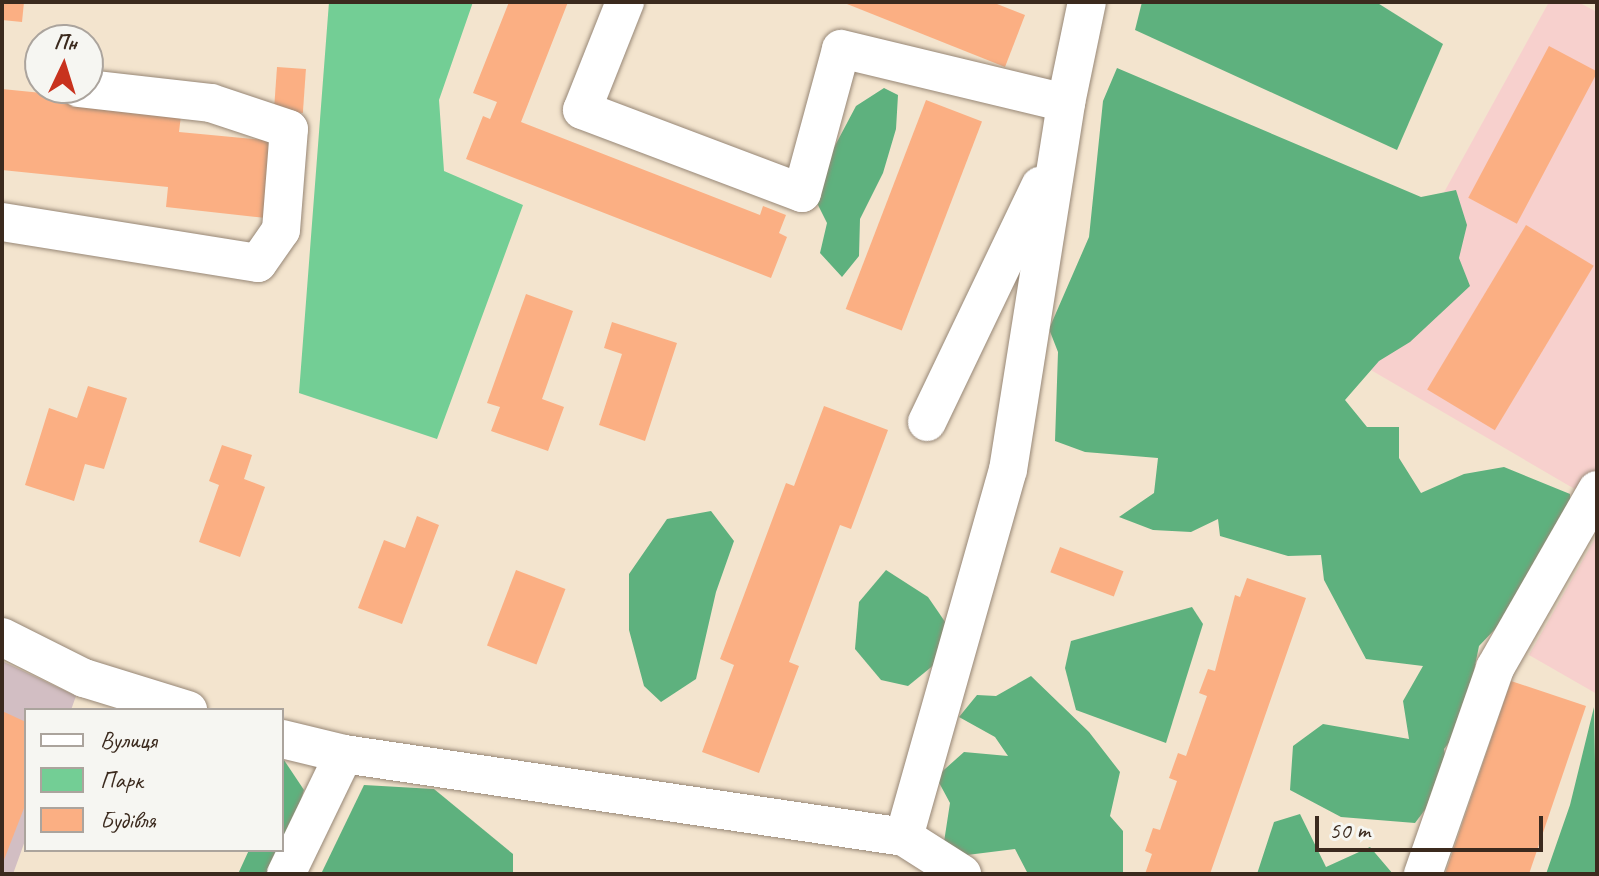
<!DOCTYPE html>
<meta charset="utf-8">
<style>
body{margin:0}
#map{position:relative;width:1599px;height:876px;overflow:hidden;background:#f3e4ce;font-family:Caveat,sans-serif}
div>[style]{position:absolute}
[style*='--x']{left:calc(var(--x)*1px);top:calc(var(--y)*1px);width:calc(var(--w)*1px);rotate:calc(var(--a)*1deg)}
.built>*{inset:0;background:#f7d0cd}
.industrial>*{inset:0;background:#d2bec3}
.green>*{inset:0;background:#73ce95}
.forest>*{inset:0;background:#5eb17e}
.building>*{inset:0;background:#fbaf83;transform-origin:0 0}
.roads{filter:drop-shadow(0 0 2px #978776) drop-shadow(0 0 2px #978776)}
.minor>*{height:38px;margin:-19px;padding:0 19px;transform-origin:19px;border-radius:19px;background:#fff}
span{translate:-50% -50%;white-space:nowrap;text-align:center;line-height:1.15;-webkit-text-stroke:6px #f6f6f2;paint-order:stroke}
.frame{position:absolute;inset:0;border:4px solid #3b2a1e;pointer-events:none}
.legend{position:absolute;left:24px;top:708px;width:260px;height:144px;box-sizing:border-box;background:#f6f6f2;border:2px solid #aba49d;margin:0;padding:10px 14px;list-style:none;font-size:24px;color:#3b2a1e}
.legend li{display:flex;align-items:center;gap:16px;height:40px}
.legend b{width:40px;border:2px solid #aba49d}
.north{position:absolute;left:24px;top:24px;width:80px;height:80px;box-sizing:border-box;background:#f6f6f2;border:2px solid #aba49d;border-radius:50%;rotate:4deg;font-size:22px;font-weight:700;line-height:32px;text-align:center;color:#3b2a1e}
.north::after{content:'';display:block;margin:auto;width:28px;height:36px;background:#c8321e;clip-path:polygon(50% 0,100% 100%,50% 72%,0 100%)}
.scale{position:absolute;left:1315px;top:816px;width:228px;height:36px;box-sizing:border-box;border:4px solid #3b2a1e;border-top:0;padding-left:10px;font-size:24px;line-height:28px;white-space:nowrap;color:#3b2a1e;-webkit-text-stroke:6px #f6f6f2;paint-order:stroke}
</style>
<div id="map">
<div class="built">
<i style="clip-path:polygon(1549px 2px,1578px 2px,1597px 12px,1597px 502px,1352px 359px)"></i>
<i style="clip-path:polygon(1597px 535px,1597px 694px,1529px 655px)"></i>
</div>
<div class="industrial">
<i style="clip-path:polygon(2px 661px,76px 696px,71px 710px,26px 710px,26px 838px,13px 874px,2px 874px)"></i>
</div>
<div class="green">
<i style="clip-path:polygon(329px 2px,473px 2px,439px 100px,444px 171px,523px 205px,437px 439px,299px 393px)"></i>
</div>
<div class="forest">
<i style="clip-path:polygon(1142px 2px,1376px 2px,1443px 44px,1397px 150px,1135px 30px)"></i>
<i style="clip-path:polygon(1117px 68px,1421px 197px,1456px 190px,1467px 225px,1459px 258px,1470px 286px,1410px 342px,1379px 361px,1345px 400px,1367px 427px,1399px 427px,1399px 458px,1421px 493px,1464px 474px,1504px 467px,1570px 494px,1572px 520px,1518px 605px,1479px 646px,1463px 725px,1444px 749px,1449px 778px,1415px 823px,1341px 817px,1290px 790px,1293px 746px,1323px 724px,1409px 739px,1403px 701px,1423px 666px,1366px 659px,1324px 580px,1321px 555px,1288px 556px,1220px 536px,1218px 519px,1191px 532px,1153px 530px,1119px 517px,1154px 493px,1158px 458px,1085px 452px,1055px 441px,1058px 352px,1049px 329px,1089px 237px,1103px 101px)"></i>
<i style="clip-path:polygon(884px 88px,898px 95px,896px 129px,883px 173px,860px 219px,859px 256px,842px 277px,820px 253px,827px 223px,811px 191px,856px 106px)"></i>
<i style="clip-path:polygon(711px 511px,734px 541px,716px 592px,696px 679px,661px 702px,644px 686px,629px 630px,629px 574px,667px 519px)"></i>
<i style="clip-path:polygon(886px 570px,928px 597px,952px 632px,951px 651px,908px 686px,881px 680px,855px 649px,859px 602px)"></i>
<i style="clip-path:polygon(1192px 607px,1203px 624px,1166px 743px,1076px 710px,1065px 668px,1071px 641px)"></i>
<i style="clip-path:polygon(1031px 676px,1089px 732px,1120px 772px,1110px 816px,1123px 831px,1123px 874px,1028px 874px,1015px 849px,959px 856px,944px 842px,950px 803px,936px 777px,964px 752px,1008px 756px,995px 737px,959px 717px,977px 695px,996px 696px)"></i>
<i style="clip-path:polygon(1594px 707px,1597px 874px,1546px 874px,1570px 805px)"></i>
<i style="clip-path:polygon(282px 757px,304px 790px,284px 857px,275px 874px,238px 874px,249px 850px,282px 850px)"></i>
<i style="clip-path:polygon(364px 785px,434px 789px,513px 854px,513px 874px,321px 874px)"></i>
<i style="clip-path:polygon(1300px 814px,1326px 867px,1370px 847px,1393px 874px,1257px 874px,1274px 822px)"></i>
</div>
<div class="building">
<i style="clip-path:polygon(2px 2px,24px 2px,22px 22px,2px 20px)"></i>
<i style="clip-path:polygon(509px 2px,568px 2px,521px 122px,760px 215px,763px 206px,786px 215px,779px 233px,787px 237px,771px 278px,466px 159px,483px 116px,490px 119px,497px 102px,473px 93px)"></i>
<i style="clip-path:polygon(842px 2px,992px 2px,1025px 15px,1005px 67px)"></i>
<i style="left:1549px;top:46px;width:55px;height:172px;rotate:28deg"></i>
<i style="left:277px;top:67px;width:29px;height:44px;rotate:4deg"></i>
<i style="clip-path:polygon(2px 89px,182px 107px,179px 132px,274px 141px,266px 218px,166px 207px,168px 187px,2px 170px)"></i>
<i style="left:926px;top:100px;width:60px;height:224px;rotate:21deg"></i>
<i style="left:1526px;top:225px;width:79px;height:192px;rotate:31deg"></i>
<i style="clip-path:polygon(526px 294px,573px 311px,542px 399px,564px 407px,548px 451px,491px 431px,500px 407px,487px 403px)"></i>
<i style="clip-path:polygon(612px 322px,677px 343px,645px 441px,599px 425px,622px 354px,604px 348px)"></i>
<i style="clip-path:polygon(88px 386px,127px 398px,104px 469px,85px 464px,74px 501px,25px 485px,49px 408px,77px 418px)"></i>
<i style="clip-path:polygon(824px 406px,888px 430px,851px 529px,840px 525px,789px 662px,799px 666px,759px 773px,702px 752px,734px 665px,720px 659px,786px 483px,794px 486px)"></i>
<i style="clip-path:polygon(222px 445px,252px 455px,244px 479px,265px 487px,240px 557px,199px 542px,219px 485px,209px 481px)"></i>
<i style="clip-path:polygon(417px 516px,439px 525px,402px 624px,358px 608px,384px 540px,405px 548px)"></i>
<i style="left:1060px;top:547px;width:68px;height:27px;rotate:21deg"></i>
<i style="left:516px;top:570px;width:53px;height:81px;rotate:21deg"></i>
<i style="clip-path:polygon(1247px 578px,1306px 598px,1210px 874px,1145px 874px,1152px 854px,1145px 851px,1153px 828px,1160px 830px,1177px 781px,1169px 778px,1178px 753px,1186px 756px,1207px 696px,1199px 693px,1208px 669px,1215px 671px,1235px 595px,1240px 597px)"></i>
<i style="clip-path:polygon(1511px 681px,1586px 706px,1529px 874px,1445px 874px)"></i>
<i style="clip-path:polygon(2px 711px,26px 722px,26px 803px,2px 865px)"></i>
</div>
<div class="roads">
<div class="minor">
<i style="--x:625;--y:2;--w:116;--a:111.7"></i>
<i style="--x:582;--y:110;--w:235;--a:20.7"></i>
<i style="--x:802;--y:193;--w:149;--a:-74.8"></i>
<i style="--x:841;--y:49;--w:231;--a:13.5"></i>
<i style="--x:2;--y:222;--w:259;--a:9.1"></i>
<i style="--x:258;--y:263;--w:40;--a:-55.1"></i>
<i style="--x:281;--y:230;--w:101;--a:-85.5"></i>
<i style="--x:289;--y:129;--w:82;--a:-161.6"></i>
<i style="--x:211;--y:103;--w:133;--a:-173.5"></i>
<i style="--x:927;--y:422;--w:262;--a:-64.4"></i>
<i style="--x:2;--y:637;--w:92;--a:26.6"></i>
<i style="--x:84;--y:678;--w:109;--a:17.1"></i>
<i style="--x:282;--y:739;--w:64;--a:13.6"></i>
<i style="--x:344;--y:754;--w:566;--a:8.43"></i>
<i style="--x:904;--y:837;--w:69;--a:32.5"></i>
<i style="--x:904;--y:837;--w:381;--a:-74.2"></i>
<i style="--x:1008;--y:470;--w:372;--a:-81"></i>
<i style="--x:1066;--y:103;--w:103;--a:-78.3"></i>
<i style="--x:286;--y:874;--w:133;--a:-64.2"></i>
<i style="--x:1423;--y:874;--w:218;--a:-70.7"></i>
<i style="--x:1495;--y:668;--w:205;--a:-60.2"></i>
</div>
</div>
<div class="frame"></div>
<ul class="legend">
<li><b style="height:10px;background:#fff"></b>Вулиця</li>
<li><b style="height:22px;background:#73ce95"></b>Парк</li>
<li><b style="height:22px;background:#fbaf83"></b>Будівля</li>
</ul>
<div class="north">Пн</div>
<div class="scale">50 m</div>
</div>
